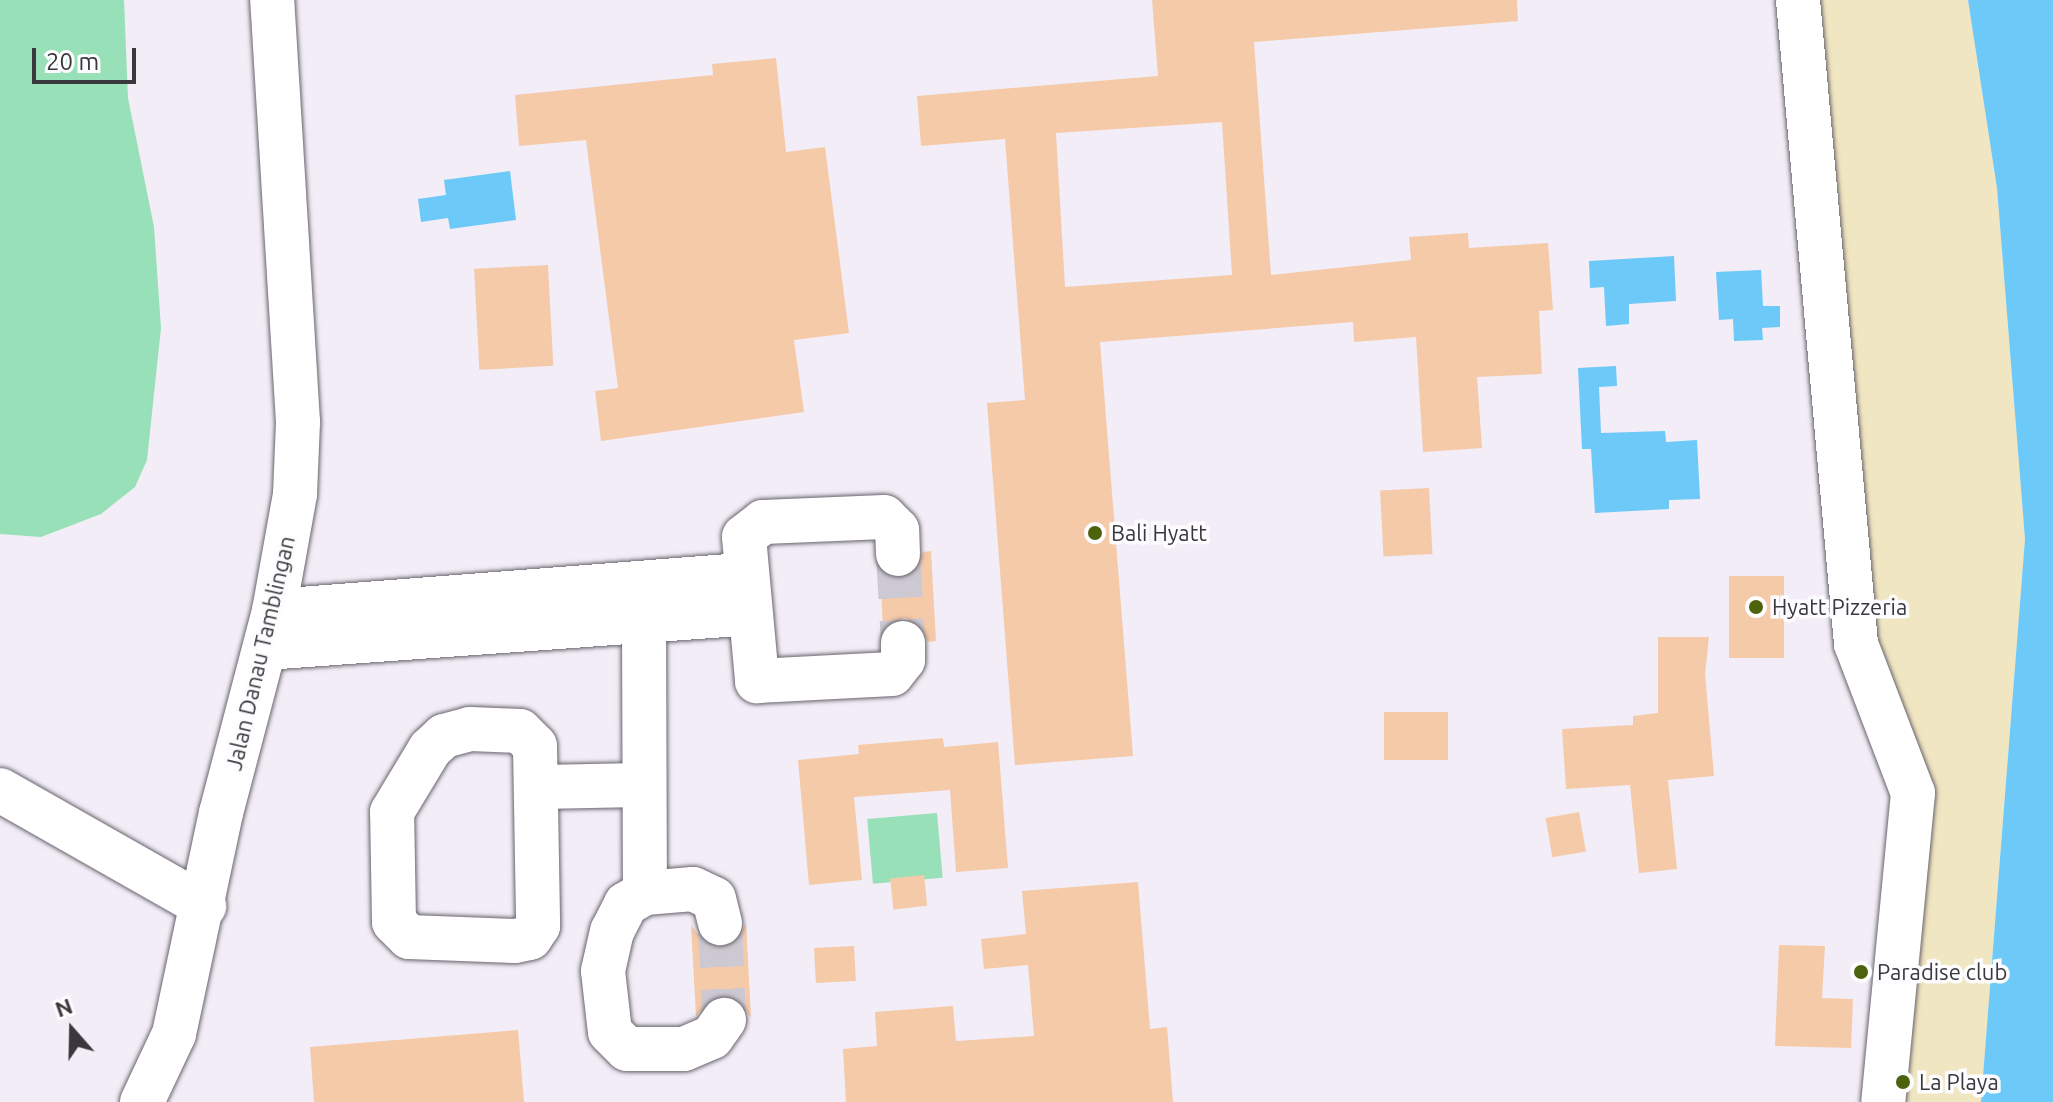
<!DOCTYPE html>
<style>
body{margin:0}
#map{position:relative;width:2053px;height:1102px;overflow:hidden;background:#f2edf7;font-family:Ubuntu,sans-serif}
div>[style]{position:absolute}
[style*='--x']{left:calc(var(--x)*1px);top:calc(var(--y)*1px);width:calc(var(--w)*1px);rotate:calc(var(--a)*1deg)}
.green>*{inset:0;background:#98e0b7;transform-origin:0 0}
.sand>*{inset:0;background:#f0e6c1}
.water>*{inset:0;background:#6dc9f7}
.building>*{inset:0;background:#f5caa9;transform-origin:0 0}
.minor-tunnel>*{height:44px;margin-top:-22px;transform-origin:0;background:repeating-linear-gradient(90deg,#cdc9d2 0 44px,transparent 0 66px)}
.roads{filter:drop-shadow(0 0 2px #69646d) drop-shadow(0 0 2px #69646d)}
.minor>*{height:44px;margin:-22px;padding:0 22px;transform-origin:22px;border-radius:22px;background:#fff}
.dots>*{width:22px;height:22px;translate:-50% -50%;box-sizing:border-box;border:4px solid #fdfcfe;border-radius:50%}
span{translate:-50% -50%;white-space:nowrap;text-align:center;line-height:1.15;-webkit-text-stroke:7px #fdfcfe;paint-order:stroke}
.poi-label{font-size:22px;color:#3a383c}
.left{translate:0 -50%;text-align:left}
.street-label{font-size:22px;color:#3a383c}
.north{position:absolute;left:32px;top:990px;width:80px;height:80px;-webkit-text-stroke:6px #fdfcfe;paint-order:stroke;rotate:340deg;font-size:22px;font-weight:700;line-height:32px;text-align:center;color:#3a383c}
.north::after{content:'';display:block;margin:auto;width:28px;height:36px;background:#3a383c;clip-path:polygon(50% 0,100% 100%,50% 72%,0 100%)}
.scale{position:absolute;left:32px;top:48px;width:104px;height:36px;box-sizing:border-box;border:4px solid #3a383c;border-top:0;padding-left:10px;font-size:24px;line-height:28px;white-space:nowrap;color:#3a383c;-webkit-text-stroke:6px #fdfcfe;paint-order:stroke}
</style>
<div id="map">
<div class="green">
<i style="clip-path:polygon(0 0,124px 0,128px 98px,154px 227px,161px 328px,147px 460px,135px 487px,101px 514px,41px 537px,0 534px)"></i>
<i style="left:937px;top:813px;width:65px;height:70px;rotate:85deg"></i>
</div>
<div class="sand">
<i style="clip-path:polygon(1798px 0,1968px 0,1997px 188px,2025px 539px,1981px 1102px,1883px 1102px,1913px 793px,1856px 644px)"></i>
</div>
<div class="water">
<i style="clip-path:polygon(1968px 0,2053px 0,2053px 1102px,1981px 1102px,2025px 539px,1997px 188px)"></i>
<i style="clip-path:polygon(510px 171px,516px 220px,450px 229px,448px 218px,421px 222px,418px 199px,446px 195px,444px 180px)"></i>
<i style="clip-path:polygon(1674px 256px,1676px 301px,1629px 304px,1629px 324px,1606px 326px,1604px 287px,1590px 288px,1589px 261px)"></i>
<i style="clip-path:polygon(1761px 270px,1763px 306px,1780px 306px,1780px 327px,1762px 328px,1763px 340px,1734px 341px,1733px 319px,1719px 320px,1716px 272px)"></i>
<i style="clip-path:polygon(1616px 366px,1617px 386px,1599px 387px,1601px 433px,1665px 431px,1666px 442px,1697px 440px,1700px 499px,1669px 500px,1669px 509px,1595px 513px,1591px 449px,1582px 449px,1578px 368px)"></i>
</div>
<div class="building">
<i style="clip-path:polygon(evenodd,1152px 0,1517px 0,1518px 21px,1254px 42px,1271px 275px,1411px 260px,1409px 237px,1468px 233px,1469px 248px,1548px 243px,1553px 310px,1539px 311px,1542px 374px,1477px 377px,1482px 448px,1423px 452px,1416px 337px,1354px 342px,1353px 322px,1100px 342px,1133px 756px,1015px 765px,987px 403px,1025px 400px,1005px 139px,921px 146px,917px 96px,1158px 76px,1152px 0,1222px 122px,1232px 275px,1065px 287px,1056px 133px,1222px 122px)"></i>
<i style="clip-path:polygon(776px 58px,786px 152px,825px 147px,849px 333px,794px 340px,804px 412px,601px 441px,595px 391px,618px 388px,586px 140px,519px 146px,515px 95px,713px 75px,712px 64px)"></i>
<i style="left:548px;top:265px;width:101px;height:74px;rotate:87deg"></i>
<i style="left:1429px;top:488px;width:66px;height:49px;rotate:87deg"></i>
<i style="clip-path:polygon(931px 551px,936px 641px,928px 642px,916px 622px,904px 618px,883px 629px,880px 570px,898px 579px,911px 575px,923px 552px)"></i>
<i style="left:1729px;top:576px;width:55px;height:82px"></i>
<i style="clip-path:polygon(1658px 637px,1709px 637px,1705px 674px,1714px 776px,1668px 780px,1677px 869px,1639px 873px,1630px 785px,1566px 789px,1562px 729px,1633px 725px,1633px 716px,1658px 713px)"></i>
<i style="left:1384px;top:712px;width:64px;height:48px"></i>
<i style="clip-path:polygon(943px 738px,944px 747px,998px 742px,1008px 868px,956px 872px,950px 790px,854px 797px,862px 880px,809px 885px,798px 760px,859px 754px,858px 745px)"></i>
<i style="left:1579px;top:812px;width:40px;height:34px;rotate:80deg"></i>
<i style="left:924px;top:875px;width:31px;height:34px;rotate:84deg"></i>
<i style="clip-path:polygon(1138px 882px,1150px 1029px,1167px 1027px,1173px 1102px,846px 1102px,843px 1049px,877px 1046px,875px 1012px,953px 1006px,956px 1041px,1034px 1036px,1028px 965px,984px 969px,981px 939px,1026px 934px,1022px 891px)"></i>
<i style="clip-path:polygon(746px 922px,751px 1018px,739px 1000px,726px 995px,713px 998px,696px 1016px,691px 925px,703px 941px,725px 947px,738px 940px)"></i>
<i style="clip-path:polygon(1779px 945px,1825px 946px,1822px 998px,1853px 999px,1851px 1048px,1775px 1046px)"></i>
<i style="left:854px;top:946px;width:35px;height:40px;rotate:87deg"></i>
<i style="clip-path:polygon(518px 1030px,524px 1102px,314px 1102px,310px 1047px)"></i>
</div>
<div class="minor-tunnel">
<i style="--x:898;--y:554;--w:89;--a:86.8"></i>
<i style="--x:720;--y:923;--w:97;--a:87.6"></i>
</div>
<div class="roads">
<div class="minor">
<i style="--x:1798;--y:0;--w:647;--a:84.85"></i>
<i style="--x:1856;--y:644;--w:160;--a:69.1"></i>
<i style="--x:1913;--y:793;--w:310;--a:95.5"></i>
<i style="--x:898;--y:554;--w:24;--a:-92"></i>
<i style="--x:897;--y:530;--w:18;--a:-135"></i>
<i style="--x:884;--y:517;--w:121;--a:177.6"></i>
<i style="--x:763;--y:522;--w:24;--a:142"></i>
<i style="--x:744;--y:537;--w:145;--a:84.8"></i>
<i style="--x:757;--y:681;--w:135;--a:-3"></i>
<i style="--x:892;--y:674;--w:18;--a:-52"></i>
<i style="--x:903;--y:660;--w:17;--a:-90"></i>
<i style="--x:274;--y:611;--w:474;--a:-4.4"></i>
<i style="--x:644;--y:620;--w:273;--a:89.8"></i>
<i style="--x:645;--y:893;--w:22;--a:150"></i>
<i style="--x:626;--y:904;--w:30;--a:117"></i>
<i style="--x:612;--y:931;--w:41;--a:102.7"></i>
<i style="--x:603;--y:971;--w:61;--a:83.5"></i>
<i style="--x:610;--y:1032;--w:24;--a:45"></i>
<i style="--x:627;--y:1049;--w:57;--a:0"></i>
<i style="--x:684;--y:1049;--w:30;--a:-23"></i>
<i style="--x:712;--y:1037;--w:21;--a:-55"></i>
<i style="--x:265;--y:648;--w:486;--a:-4.1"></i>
<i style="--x:470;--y:729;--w:50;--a:2.3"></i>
<i style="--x:520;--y:731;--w:21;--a:45"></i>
<i style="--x:535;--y:746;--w:180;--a:89"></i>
<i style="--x:538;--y:926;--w:14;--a:124"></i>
<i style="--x:530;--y:938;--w:16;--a:169"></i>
<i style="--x:514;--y:941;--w:105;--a:-177.8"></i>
<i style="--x:409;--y:937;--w:21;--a:-135"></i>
<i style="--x:394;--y:922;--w:110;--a:-91"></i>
<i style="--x:392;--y:812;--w:74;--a:-58.9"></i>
<i style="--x:430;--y:749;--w:19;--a:-43"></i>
<i style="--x:444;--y:736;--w:27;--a:-15"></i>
<i style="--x:538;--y:787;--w:105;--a:-1.1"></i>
<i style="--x:0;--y:790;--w:235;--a:29.6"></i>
<i style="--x:645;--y:893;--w:48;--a:-4.8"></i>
<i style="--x:693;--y:889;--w:23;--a:25"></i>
<i style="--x:714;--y:899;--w:25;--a:76"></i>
<i style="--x:142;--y:1102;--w:75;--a:-64.8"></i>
<i style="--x:174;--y:1034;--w:226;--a:-78"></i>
<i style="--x:221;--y:813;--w:209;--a:-75.3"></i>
<i style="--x:274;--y:611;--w:119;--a:-79.8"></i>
<i style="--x:295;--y:494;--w:72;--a:-87.6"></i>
<i style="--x:298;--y:422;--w:423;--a:-93.5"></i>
</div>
</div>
<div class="dots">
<i style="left:1095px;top:533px;background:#4d620d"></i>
<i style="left:1756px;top:607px;background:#4d620d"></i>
<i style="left:1861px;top:972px;background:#4d620d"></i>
<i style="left:1903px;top:1082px;background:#4d620d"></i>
</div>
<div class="poi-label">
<span class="left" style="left:1111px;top:533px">Bali Hyatt</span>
<span class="left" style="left:1772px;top:607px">Hyatt Pizzeria</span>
<span class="left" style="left:1877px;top:972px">Paradise club</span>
<span class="left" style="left:1919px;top:1082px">La Playa</span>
</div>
<div class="street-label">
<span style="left:260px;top:653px;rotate:-77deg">Jalan Danau Tamblingan</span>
</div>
<div class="north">N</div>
<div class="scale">20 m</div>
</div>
